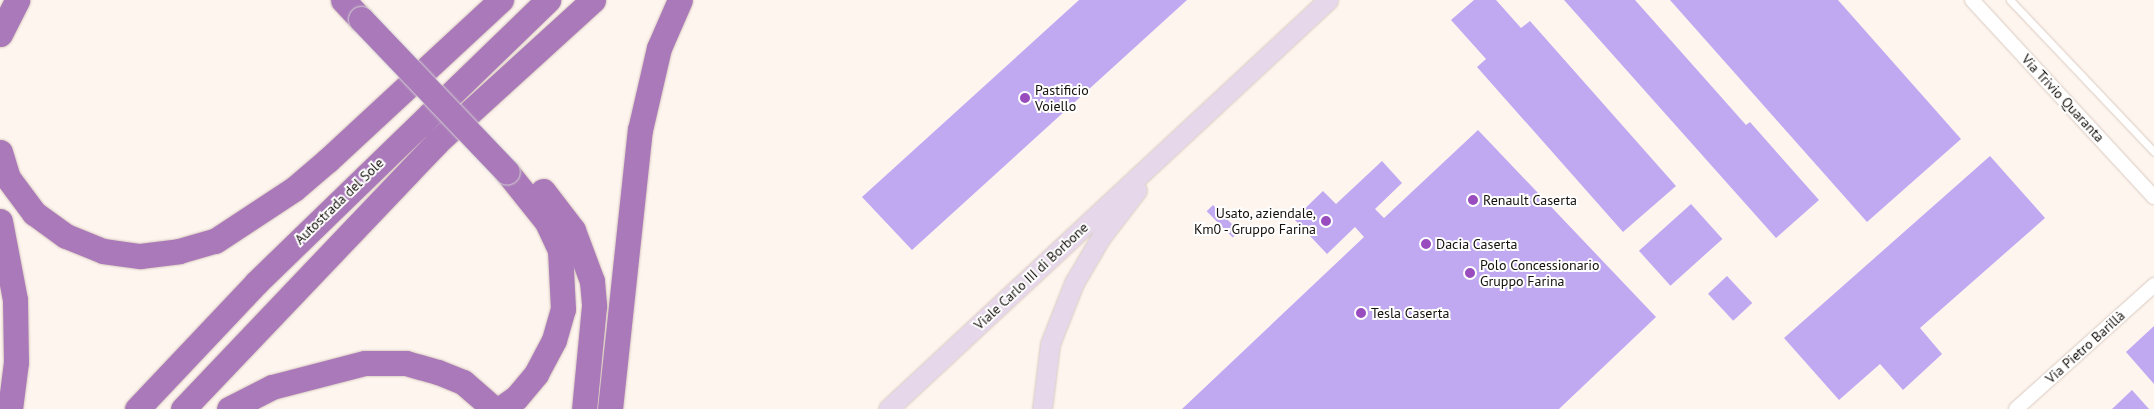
<!DOCTYPE html>
<meta charset="utf-8">
<style>
body{margin:0}
#map{position:relative;width:2154px;height:409px;overflow:hidden;background:#fef5ef;font-family:"PT Sans",sans-serif}
div>[style]{position:absolute}
[style*='--x']{left:calc(var(--x)*1px);top:calc(var(--y)*1px);width:calc(var(--w)*1px);rotate:calc(var(--a)*1deg)}
.building>*{inset:0;background:#c1a9f1;transform-origin:0 0}
.roads{filter:drop-shadow(0 0 1px #d9cbc0) drop-shadow(0 0 1px #d9cbc0)}
.service>*{height:7px;margin:-3.5px;padding:0 3.5px;transform-origin:3.5px;border-radius:3.5px;background:#fff}
.minor>*{height:14px;margin:-7px;padding:0 7px;transform-origin:7px;border-radius:7px;background:#fff}
.secondary>*{height:19px;margin:-9.5px;padding:0 9.5px;transform-origin:9.5px;border-radius:9.5px;background:#e6d7ea}
.motorway>*{height:25px;margin:-12.5px;padding:0 12.5px;transform-origin:12.5px;border-radius:12.5px;background:#aa79ba}
.bridges{filter:drop-shadow(0 0 1px #d5d4d3) drop-shadow(0 0 1px #d5d4d3)}
.motorway-bridge>*{height:25px;margin:-12.5px;padding:0 12.5px;transform-origin:12.5px;border-radius:12.5px;background:#aa79ba}
.dots>*{width:14px;height:14px;translate:-50% -50%;box-sizing:border-box;border:2px solid #fff;border-radius:50%}
span{translate:-50% -50%;white-space:nowrap;text-align:center;line-height:1.15;-webkit-text-stroke:4px #fff;paint-order:stroke}
.poi-label{font-size:14px;color:#15100c}
.left{translate:0 -50%;text-align:left}
.right{translate:-100% -50%;text-align:right}
.street-label{font-size:14px;color:#15100c}
</style>
<div id="map">
<div class="building">
<i style="clip-path:polygon(1079px 0,1187px 0,912px 250px,862px 197px)"></i>
<i style="clip-path:polygon(1474px 0,1496px 0,1521px 28px,1530px 21px,1676px 186px,1623px 232px,1477px 67px,1486px 59px,1451px 20px)"></i>
<i style="clip-path:polygon(1564px 0,1635px 0,1746px 125px,1750px 122px,1819px 200px,1776px 238px)"></i>
<i style="clip-path:polygon(1670px 0,1838px 0,1961px 139px,1867px 222px)"></i>
<i style="clip-path:polygon(1478px 130px,1656px 317px,1559px 409px,1182px 409px,1364px 237px,1355px 227px,1327px 254px,1294px 219px,1323px 191px,1336px 204px,1382px 161px,1402px 183px,1375px 209px,1384px 218px)"></i>
<i style="clip-path:polygon(1990px 156px,2045px 218px,1920px 328px,1942px 354px,1903px 390px,1880px 364px,1839px 400px,1784px 338px)"></i>
<i style="left:1691px;top:204px;width:47px;height:70px;rotate:48deg"></i>
<i style="left:1213px;top:205px;width:37px;height:9px;rotate:45deg"></i>
<i style="left:1727px;top:276px;width:37px;height:26px;rotate:47deg"></i>
<i style="clip-path:polygon(2154px 326px,2154px 384px,2126px 352px)"></i>
<i style="clip-path:polygon(2132px 390px,2149px 409px,2112px 409px)"></i>
</div>
<div class="roads">
<div class="service">
<i style="--x:2010;--y:0;--w:209;--a:46.5"></i>
</div>
<div class="minor">
<i style="--x:1972;--y:0;--w:268;--a:47.3"></i>
<i style="--x:2016;--y:409;--w:186;--a:-41.9"></i>
</div>
<div class="secondary">
<i style="--x:888;--y:409;--w:601;--a:-42.91"></i>
<i style="--x:1042;--y:409;--w:65;--a:-83"></i>
<i style="--x:1050;--y:344;--w:66;--a:-68.5"></i>
<i style="--x:1074;--y:283;--w:53;--a:-59.6"></i>
<i style="--x:1101;--y:237;--w:59;--a:-52.5"></i>
</div>
<div class="motorway">
<i style="--x:343;--y:0;--w:26;--a:47"></i>
<i style="--x:0;--y:34;--w:38;--a:-63"></i>
<i style="--x:0;--y:152;--w:27;--a:73"></i>
<i style="--x:8;--y:178;--w:44;--a:53.4"></i>
<i style="--x:34;--y:213;--w:39;--a:36"></i>
<i style="--x:66;--y:236;--w:40;--a:22"></i>
<i style="--x:103;--y:251;--w:37;--a:8"></i>
<i style="--x:140;--y:256;--w:39;--a:-7"></i>
<i style="--x:179;--y:251;--w:37;--a:-16"></i>
<i style="--x:215;--y:241;--w:95;--a:-33.4"></i>
<i style="--x:294;--y:189;--w:45;--a:-40.5"></i>
<i style="--x:328;--y:160;--w:236;--a:-42.8"></i>
<i style="--x:543;--y:191;--w:49;--a:52.4"></i>
<i style="--x:573;--y:230;--w:54;--a:69.6"></i>
<i style="--x:592;--y:281;--w:25;--a:85"></i>
<i style="--x:594;--y:306;--w:103;--a:95.5"></i>
<i style="--x:0;--y:221;--w:80;--a:79.2"></i>
<i style="--x:15;--y:300;--w:62;--a:89.1"></i>
<i style="--x:16;--y:362;--w:47;--a:97.3"></i>
<i style="--x:137;--y:409;--w:173;--a:-46.6"></i>
<i style="--x:256;--y:283;--w:407;--a:-44.1"></i>
<i style="--x:183;--y:409;--w:369;--a:-46.4"></i>
<i style="--x:437;--y:142;--w:211;--a:-42.3"></i>
<i style="--x:229;--y:409;--w:48;--a:-27.1"></i>
<i style="--x:272;--y:387;--w:96;--a:-14.5"></i>
<i style="--x:365;--y:363;--w:41;--a:0"></i>
<i style="--x:406;--y:363;--w:33;--a:16"></i>
<i style="--x:438;--y:372;--w:27;--a:22"></i>
<i style="--x:463;--y:382;--w:41;--a:41.1"></i>
<i style="--x:500;--y:409;--w:19;--a:-35"></i>
<i style="--x:516;--y:398;--w:31;--a:-50"></i>
<i style="--x:536;--y:374;--w:38;--a:-62"></i>
<i style="--x:554;--y:340;--w:32;--a:-74"></i>
<i style="--x:563;--y:309;--w:59;--a:-92.9"></i>
<i style="--x:560;--y:250;--w:31;--a:-115"></i>
<i style="--x:547;--y:222;--w:64;--a:-128.7"></i>
<i style="--x:610;--y:409;--w:281;--a:-83.9"></i>
<i style="--x:640;--y:130;--w:84;--a:-77"></i>
<i style="--x:659;--y:48;--w:52;--a:-66.4"></i>
</div>
</div>
<div class="bridges">
<div class="motorway-bridge">
<i style="--x:361;--y:19;--w:211;--a:46.3"></i>
</div>
</div>
<div class="dots">
<i style="left:1025px;top:98px;background:#984cbe"></i>
<i style="left:1473px;top:200px;background:#984cbe"></i>
<i style="left:1326px;top:221px;background:#984cbe"></i>
<i style="left:1426px;top:244px;background:#984cbe"></i>
<i style="left:1470px;top:273px;background:#984cbe"></i>
<i style="left:1361px;top:313px;background:#984cbe"></i>
</div>
<div class="poi-label">
<span class="left" style="left:1035px;top:98px">Pastificio<br>Voiello</span>
<span class="left" style="left:1483px;top:200px">Renault Caserta</span>
<span class="right" style="left:1316px;top:221px">Usato, aziendale,<br>Km0 - Gruppo Farina</span>
<span class="left" style="left:1436px;top:244px">Dacia Caserta</span>
<span class="left" style="left:1480px;top:273px">Polo Concessionario<br>Gruppo Farina</span>
<span class="left" style="left:1371px;top:313px">Tesla Caserta</span>
</div>
<div class="street-label">
<span style="left:2063px;top:98px;rotate:47deg">Via Trivio Quaranta</span>
<span style="left:339px;top:201px;rotate:-44deg">Autostrada del Sole</span>
<span style="left:1031px;top:276px;rotate:-43deg">Viale Carlo III di Borbone</span>
<span style="left:2085px;top:347px;rotate:-42deg">Via Pietro Barillà</span>
</div>
</div>
